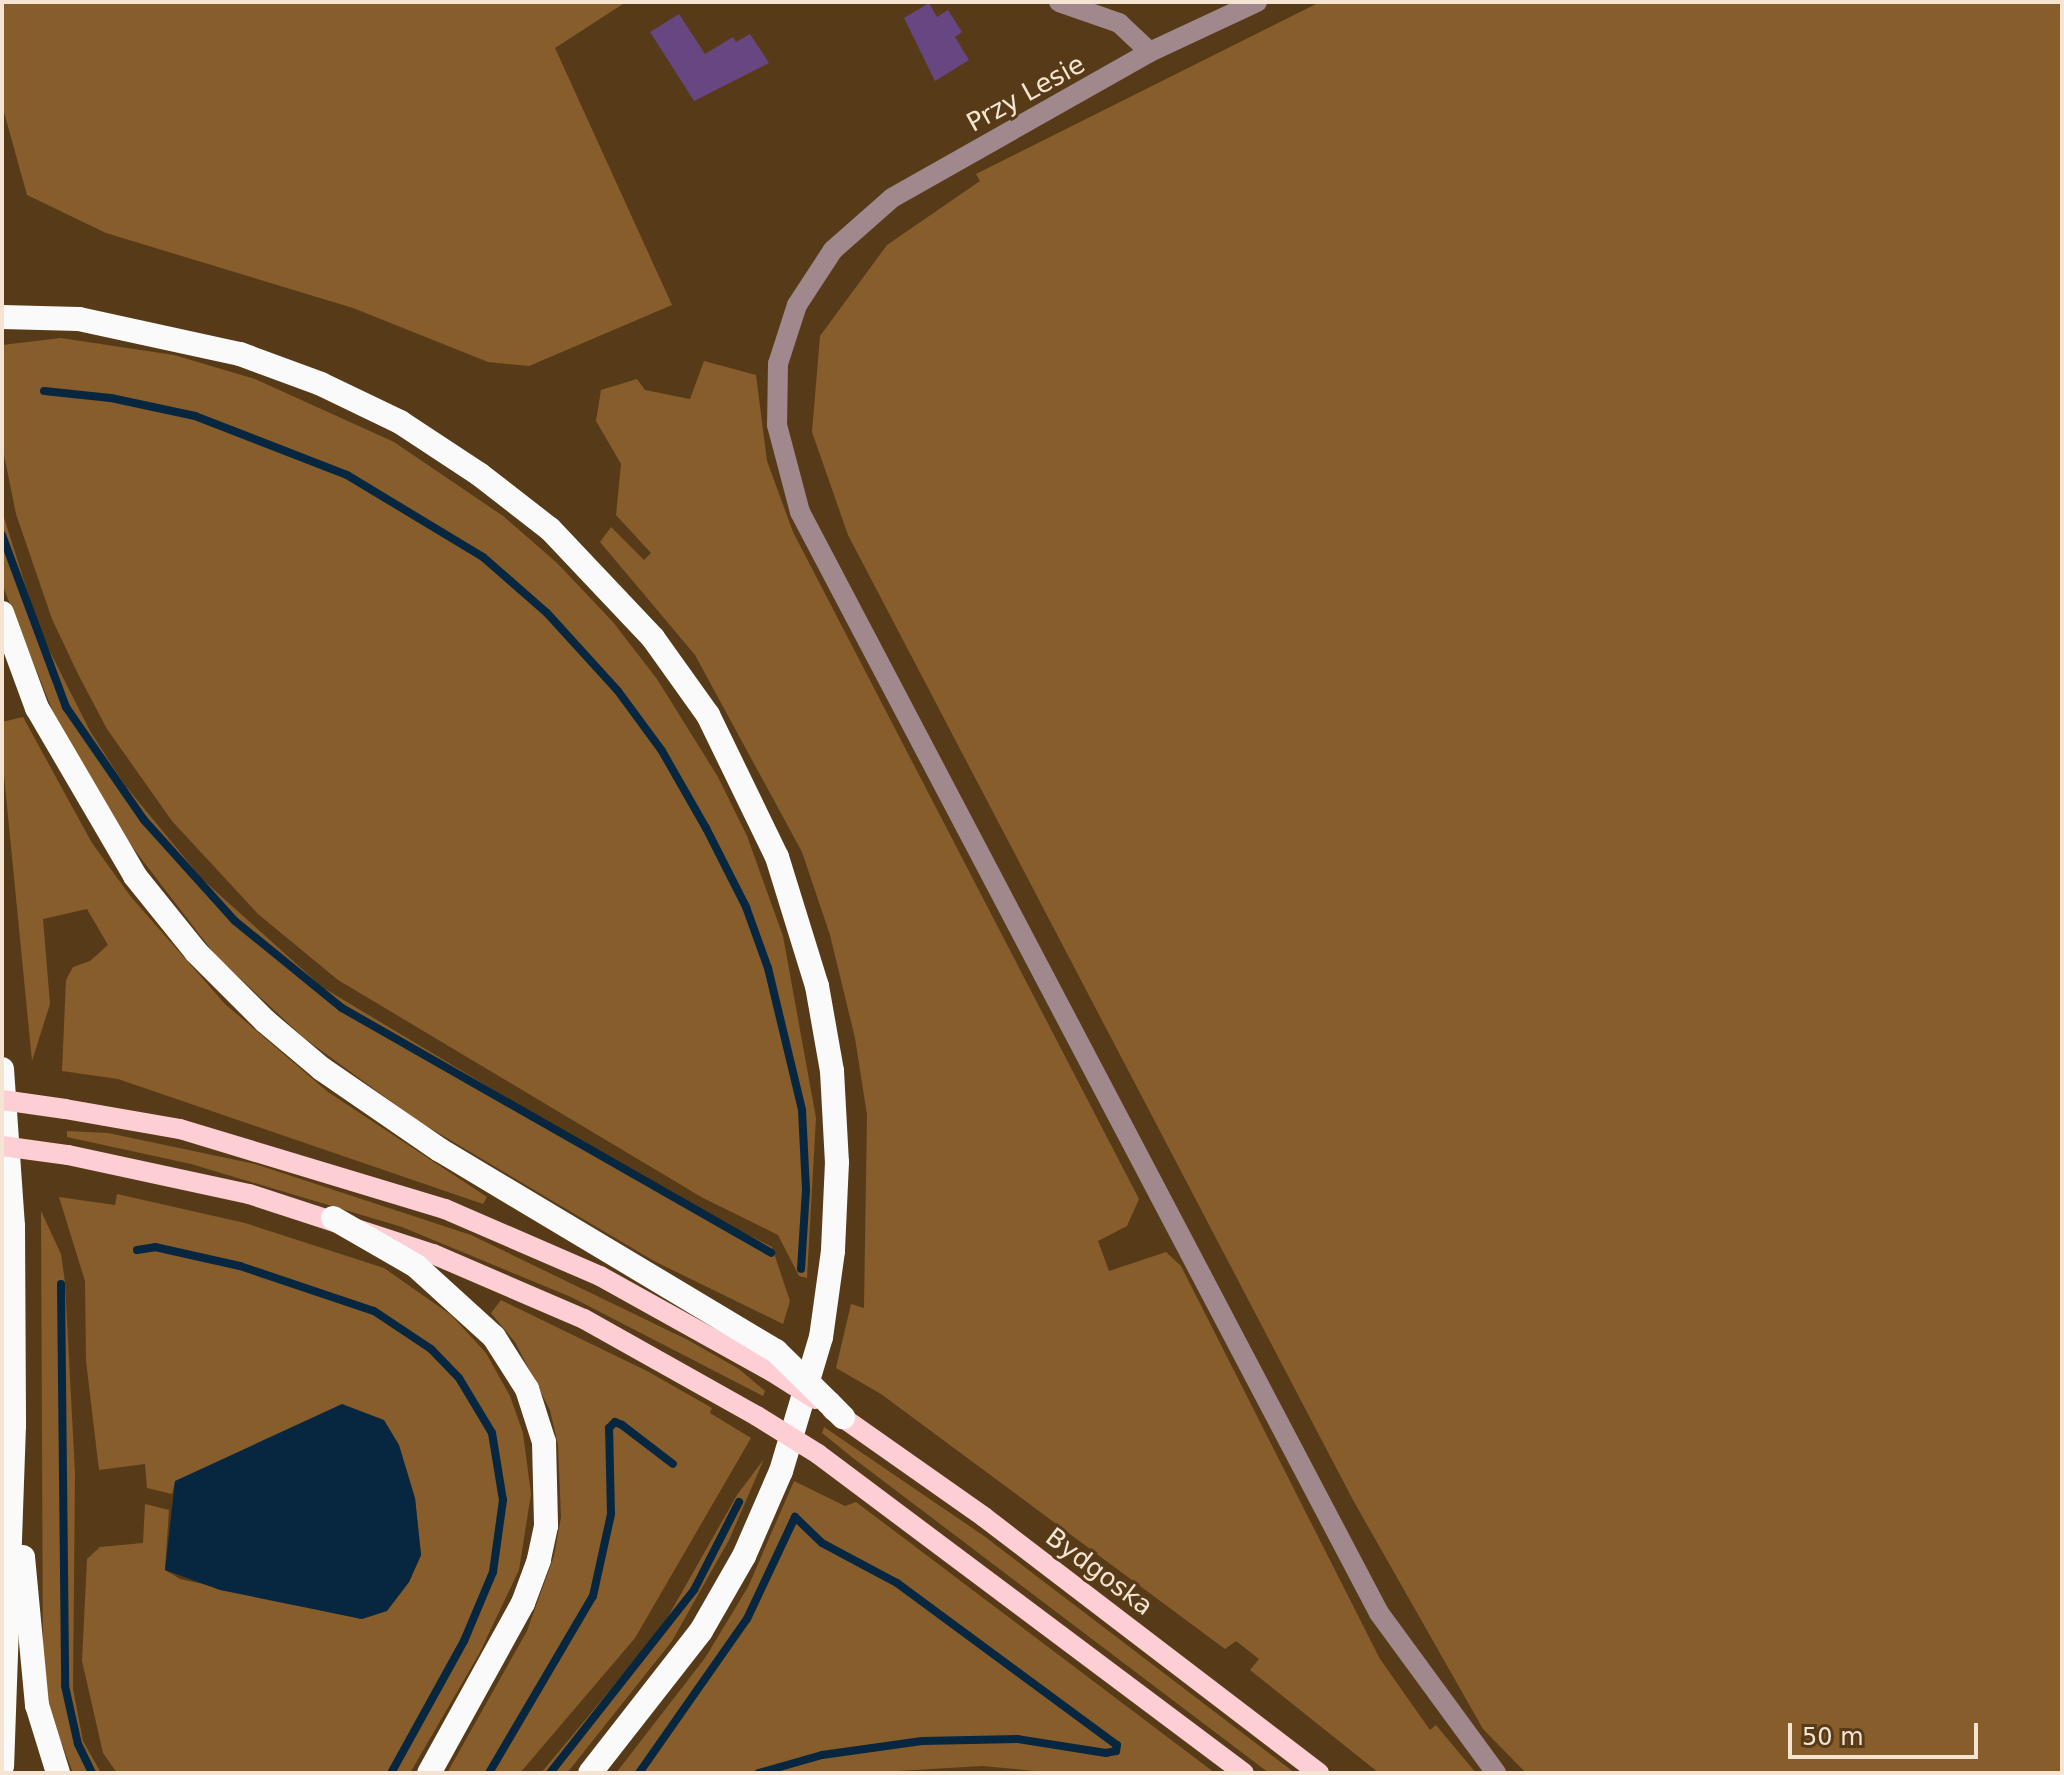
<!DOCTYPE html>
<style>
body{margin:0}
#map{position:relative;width:2064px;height:1775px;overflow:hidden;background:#573b18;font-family:"DejaVu Sans",sans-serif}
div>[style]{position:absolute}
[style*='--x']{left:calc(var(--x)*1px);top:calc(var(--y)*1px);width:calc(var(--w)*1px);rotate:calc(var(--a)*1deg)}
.green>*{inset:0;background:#875d2b}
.water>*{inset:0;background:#072640}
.stream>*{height:8px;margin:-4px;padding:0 4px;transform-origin:4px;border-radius:4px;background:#072640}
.building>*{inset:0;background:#684682}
.minor>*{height:20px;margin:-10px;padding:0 10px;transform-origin:10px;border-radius:10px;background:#a0888c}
.major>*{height:20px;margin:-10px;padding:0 10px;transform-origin:10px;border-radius:10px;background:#feced5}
.highway>*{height:24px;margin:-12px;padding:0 12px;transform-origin:12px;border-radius:12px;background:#fafafa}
.major-bridge>*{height:20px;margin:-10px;padding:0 10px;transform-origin:10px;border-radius:10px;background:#feced5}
.highway-bridge>*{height:24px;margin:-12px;padding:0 12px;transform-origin:12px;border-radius:12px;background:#fafafa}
span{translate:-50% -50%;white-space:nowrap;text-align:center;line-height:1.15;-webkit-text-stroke:6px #573b18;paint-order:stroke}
.street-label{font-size:26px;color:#f5e4d1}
.frame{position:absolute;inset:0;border:4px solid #f5e4d1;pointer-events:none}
.scale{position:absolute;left:1788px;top:1723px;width:190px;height:36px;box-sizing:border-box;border:4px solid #f5e4d1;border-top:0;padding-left:10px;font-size:24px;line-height:28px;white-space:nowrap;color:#f5e4d1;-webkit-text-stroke:6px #573b18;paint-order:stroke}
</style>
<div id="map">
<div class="green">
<i style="clip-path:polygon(2px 2px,626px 2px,555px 48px,672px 305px,529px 366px,488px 362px,353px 308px,106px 233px,27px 195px,2px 105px)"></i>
<i style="clip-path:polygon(1320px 2px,2062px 2px,2062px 1773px,1526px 1773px,1483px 1729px,1353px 1500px,848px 535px,812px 432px,820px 336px,887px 245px,980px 181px,976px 174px)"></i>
<i style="clip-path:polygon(61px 338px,174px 355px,255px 379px,394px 442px,503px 516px,557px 563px,613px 622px,657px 679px,718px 777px,747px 836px,783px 936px,816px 1118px,807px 1278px,799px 1276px,778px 1235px,703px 1198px,338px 980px,258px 914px,172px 821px,107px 729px,78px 674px,52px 619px,16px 514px,2px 445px,2px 345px)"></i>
<i style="clip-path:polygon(704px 361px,756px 375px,767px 461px,793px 532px,1139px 1199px,1127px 1226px,1098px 1241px,1109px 1271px,1166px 1252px,1181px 1266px,1380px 1659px,1430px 1730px,1436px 1725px,1476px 1773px,1379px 1773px,1250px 1670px,1259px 1659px,1236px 1641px,1225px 1649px,881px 1394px,836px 1368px,851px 1304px,864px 1308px,867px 1115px,855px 1038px,830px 935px,802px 852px,695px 655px,600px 542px,611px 527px,644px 560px,651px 553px,616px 515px,621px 464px,596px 421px,601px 390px,637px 379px,645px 390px,690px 399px)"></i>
<i style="clip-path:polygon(2px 511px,40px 632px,90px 731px,124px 784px,202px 879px,322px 987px,667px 1194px,772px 1247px,790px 1301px,783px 1324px,654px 1261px,418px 1121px,304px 1038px,216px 956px,130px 844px,57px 722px,2px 584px)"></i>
<i style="clip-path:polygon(23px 717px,92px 843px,131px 897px,225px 1004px,328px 1092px,487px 1197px,483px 1204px,118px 1079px,62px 1071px,66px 980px,73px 967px,90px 961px,108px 945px,87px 909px,43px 919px,50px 1004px,32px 1061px,2px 755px,2px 722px)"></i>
<i style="clip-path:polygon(67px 1131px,108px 1133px,255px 1164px,471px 1235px,688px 1340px,739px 1369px,765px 1391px,763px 1396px,571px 1297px,402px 1227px,191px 1164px,67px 1137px)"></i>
<i style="clip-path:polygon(117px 1194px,245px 1223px,384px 1268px,451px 1315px,486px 1353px,510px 1396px,523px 1433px,531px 1494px,519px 1570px,479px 1654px,410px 1773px,117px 1773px,103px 1753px,82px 1661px,87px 1559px,100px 1547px,143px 1543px,145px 1504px,169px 1510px,165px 1570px,180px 1579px,361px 1619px,387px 1610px,409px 1582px,421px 1555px,415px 1498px,175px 1482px,172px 1494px,147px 1488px,145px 1464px,99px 1470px,86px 1361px,85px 1281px,59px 1197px,115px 1205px)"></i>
<i style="clip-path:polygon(41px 1211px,61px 1254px,65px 1282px,75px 1473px,73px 1689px,83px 1741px,101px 1773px,73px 1773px,49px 1711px,43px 1668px)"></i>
<i style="clip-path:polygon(501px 1300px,647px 1371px,712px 1408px,710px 1413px,751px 1438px,635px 1638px,520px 1773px,447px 1773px,527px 1631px,554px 1556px,561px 1517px,558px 1445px,550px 1410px,515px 1342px,491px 1313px)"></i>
<i style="clip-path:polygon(824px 1427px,984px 1536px,1295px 1773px,1269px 1773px,853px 1458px,822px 1433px)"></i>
<i style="clip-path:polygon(764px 1459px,729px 1540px,672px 1641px,567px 1773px,541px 1773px,661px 1629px,737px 1495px)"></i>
<i style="clip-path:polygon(794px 1481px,845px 1506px,856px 1502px,1215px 1773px,1057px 1773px,982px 1766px,864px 1773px,616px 1773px,705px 1658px,748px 1587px)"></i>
</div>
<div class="water">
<i style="clip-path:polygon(342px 1404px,384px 1420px,399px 1445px,415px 1498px,421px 1555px,409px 1582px,387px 1611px,362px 1619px,220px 1590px,165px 1570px,175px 1481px)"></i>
</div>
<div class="stream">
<i style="--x:44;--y:391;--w:67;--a:6"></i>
<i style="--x:111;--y:398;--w:86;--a:12.1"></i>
<i style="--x:195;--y:416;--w:163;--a:21.2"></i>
<i style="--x:347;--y:475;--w:159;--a:31.1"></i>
<i style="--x:483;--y:557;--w:85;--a:41.2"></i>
<i style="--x:547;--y:613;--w:105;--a:47.7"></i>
<i style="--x:618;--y:691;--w:74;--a:53.7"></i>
<i style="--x:662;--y:751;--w:89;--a:60.3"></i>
<i style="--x:706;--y:828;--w:89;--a:63.1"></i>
<i style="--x:746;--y:907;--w:65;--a:70.2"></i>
<i style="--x:768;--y:968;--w:146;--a:76.5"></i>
<i style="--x:802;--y:1110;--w:80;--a:87.1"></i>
<i style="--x:806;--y:1190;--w:79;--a:93.6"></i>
<i style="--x:2;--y:535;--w:184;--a:69.6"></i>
<i style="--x:66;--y:707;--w:137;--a:55.4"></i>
<i style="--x:144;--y:820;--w:136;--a:48"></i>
<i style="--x:235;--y:921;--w:138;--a:39.1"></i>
<i style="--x:342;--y:1008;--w:494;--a:29.7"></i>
<i style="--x:137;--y:1250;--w:18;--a:-9"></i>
<i style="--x:155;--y:1247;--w:87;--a:12.6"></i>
<i style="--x:240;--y:1266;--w:141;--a:18.6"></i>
<i style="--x:374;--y:1311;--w:69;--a:33.7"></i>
<i style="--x:431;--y:1349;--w:40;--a:46"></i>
<i style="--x:459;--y:1378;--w:64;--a:59"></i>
<i style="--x:492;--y:1433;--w:68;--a:80.7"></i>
<i style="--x:503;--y:1500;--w:73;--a:97.9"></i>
<i style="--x:493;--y:1572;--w:75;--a:112.8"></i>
<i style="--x:464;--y:1641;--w:151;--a:118.9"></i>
<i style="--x:61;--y:1284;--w:402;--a:89.4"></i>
<i style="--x:65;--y:1686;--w:59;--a:77.4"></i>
<i style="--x:78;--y:1744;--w:32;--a:64"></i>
<i style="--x:489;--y:1773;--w:205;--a:-59.6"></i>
<i style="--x:593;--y:1596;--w:84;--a:-77.6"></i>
<i style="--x:611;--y:1514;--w:86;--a:-91.3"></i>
<i style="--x:609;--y:1428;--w:8;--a:-45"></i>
<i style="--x:615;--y:1422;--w:8;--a:23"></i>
<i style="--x:622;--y:1425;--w:64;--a:37.4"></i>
<i style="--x:550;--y:1773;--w:233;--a:-51.8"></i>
<i style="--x:694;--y:1590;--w:99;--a:-62.9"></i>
<i style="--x:639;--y:1773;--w:188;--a:-55"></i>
<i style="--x:747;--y:1619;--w:113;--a:-64.8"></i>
<i style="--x:795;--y:1517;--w:37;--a:44"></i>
<i style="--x:822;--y:1543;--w:85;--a:28.1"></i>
<i style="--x:897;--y:1583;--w:273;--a:36.4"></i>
<i style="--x:1117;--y:1745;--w:6;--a:99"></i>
<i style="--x:1116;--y:1751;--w:10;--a:169"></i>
<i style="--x:1106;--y:1753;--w:89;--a:-171"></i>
<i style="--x:1018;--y:1739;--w:96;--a:178.8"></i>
<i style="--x:922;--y:1741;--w:101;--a:172"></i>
<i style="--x:822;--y:1755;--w:66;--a:164.1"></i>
</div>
<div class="building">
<i style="clip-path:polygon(929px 3px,937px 17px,948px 10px,962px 32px,955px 37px,969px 60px,935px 81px,904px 18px)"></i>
<i style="clip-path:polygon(679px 14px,705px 54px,733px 37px,736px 42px,750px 34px,769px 63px,694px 101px,650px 32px)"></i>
</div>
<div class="minor">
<i style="--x:1059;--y:2;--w:64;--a:19.3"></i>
<i style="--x:1119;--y:23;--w:42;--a:43.1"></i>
<i style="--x:1257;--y:2;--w:118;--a:155"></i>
<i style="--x:1150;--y:52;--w:296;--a:150.5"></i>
<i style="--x:892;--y:198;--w:79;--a:138.6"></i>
<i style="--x:833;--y:250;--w:66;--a:123.2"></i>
<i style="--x:797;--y:305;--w:62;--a:107.9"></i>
<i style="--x:778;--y:364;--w:61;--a:90.9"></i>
<i style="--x:777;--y:425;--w:90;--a:75.2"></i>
<i style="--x:800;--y:512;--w:1244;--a:62.26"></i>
<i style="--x:1379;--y:1613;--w:198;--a:53.8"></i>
</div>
<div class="major">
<i style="--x:65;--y:1109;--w:117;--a:9.9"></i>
<i style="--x:180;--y:1129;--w:277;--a:16.8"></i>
<i style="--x:445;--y:1209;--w:169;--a:23.4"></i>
<i style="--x:600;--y:1276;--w:196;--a:29.1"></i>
<i style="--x:68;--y:1155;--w:185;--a:12.2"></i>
<i style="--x:249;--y:1194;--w:194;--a:18.1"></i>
<i style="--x:433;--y:1254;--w:164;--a:23.3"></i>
<i style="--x:584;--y:1319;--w:198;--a:29.3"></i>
<i style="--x:832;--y:1410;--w:186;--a:35.1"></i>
<i style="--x:984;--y:1517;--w:422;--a:37.4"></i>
<i style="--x:818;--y:1454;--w:532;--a:36.83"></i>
</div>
<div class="highway">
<i style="--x:2;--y:317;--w:77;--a:1.5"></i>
<i style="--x:79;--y:319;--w:165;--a:12.3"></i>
<i style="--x:240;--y:354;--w:86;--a:20.3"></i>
<i style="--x:321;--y:384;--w:88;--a:25.7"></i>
<i style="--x:400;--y:422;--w:95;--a:33.4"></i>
<i style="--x:479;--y:474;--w:90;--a:37.8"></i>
<i style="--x:550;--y:529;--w:150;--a:46.6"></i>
<i style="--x:653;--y:638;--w:95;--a:54.5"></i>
<i style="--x:708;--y:715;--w:158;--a:64.1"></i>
<i style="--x:777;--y:857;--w:135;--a:72.8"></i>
<i style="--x:817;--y:986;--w:86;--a:80"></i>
<i style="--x:832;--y:1071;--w:91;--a:86.9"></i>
<i style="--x:837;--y:1162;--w:89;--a:92.6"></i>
<i style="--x:833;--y:1251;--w:87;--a:97.9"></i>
<i style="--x:821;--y:1337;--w:140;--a:106.6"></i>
<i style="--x:781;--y:1471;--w:93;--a:113.5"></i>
<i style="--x:744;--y:1556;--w:86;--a:119.8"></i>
<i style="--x:701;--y:1631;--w:180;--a:128"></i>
<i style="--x:2;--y:613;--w:101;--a:69.8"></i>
<i style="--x:37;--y:708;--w:194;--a:59.7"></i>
<i style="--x:135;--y:876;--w:97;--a:51.2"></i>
<i style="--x:196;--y:952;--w:98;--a:45"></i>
<i style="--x:265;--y:1021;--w:75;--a:40.1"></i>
<i style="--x:322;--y:1069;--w:143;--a:34.5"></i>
<i style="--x:440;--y:1150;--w:392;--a:30.9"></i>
<i style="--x:2;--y:1069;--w:157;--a:86"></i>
<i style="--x:13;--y:1226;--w:199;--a:89.7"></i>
<i style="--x:14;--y:1425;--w:341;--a:92"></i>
<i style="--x:333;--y:1218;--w:96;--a:30"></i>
<i style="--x:416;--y:1266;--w:105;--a:42.3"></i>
<i style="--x:494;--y:1337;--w:62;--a:57.6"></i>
<i style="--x:527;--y:1389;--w:56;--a:72.2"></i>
<i style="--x:544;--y:1442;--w:84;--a:88.6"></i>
<i style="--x:546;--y:1526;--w:35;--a:102"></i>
<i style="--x:539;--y:1560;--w:46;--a:110.4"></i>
<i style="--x:523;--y:1603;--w:194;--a:118.9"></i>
<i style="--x:829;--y:1403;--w:20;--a:45"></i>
<i style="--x:23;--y:1557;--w:149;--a:84.6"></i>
<i style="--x:37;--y:1705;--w:71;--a:72.8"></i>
</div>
<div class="major-bridge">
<i style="--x:2;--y:1100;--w:64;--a:8.1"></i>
<i style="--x:2;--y:1146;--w:67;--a:7.8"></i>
<i style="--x:771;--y:1371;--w:52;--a:32.5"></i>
<i style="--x:757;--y:1416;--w:72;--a:31.9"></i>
</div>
<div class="highway-bridge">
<i style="--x:776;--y:1351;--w:74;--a:44.5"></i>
</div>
<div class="street-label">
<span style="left:1026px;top:94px;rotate:-29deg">Przy Lesie</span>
<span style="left:1099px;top:1572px;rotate:37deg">Bydgoska</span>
</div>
<div class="frame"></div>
<div class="scale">50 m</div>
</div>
